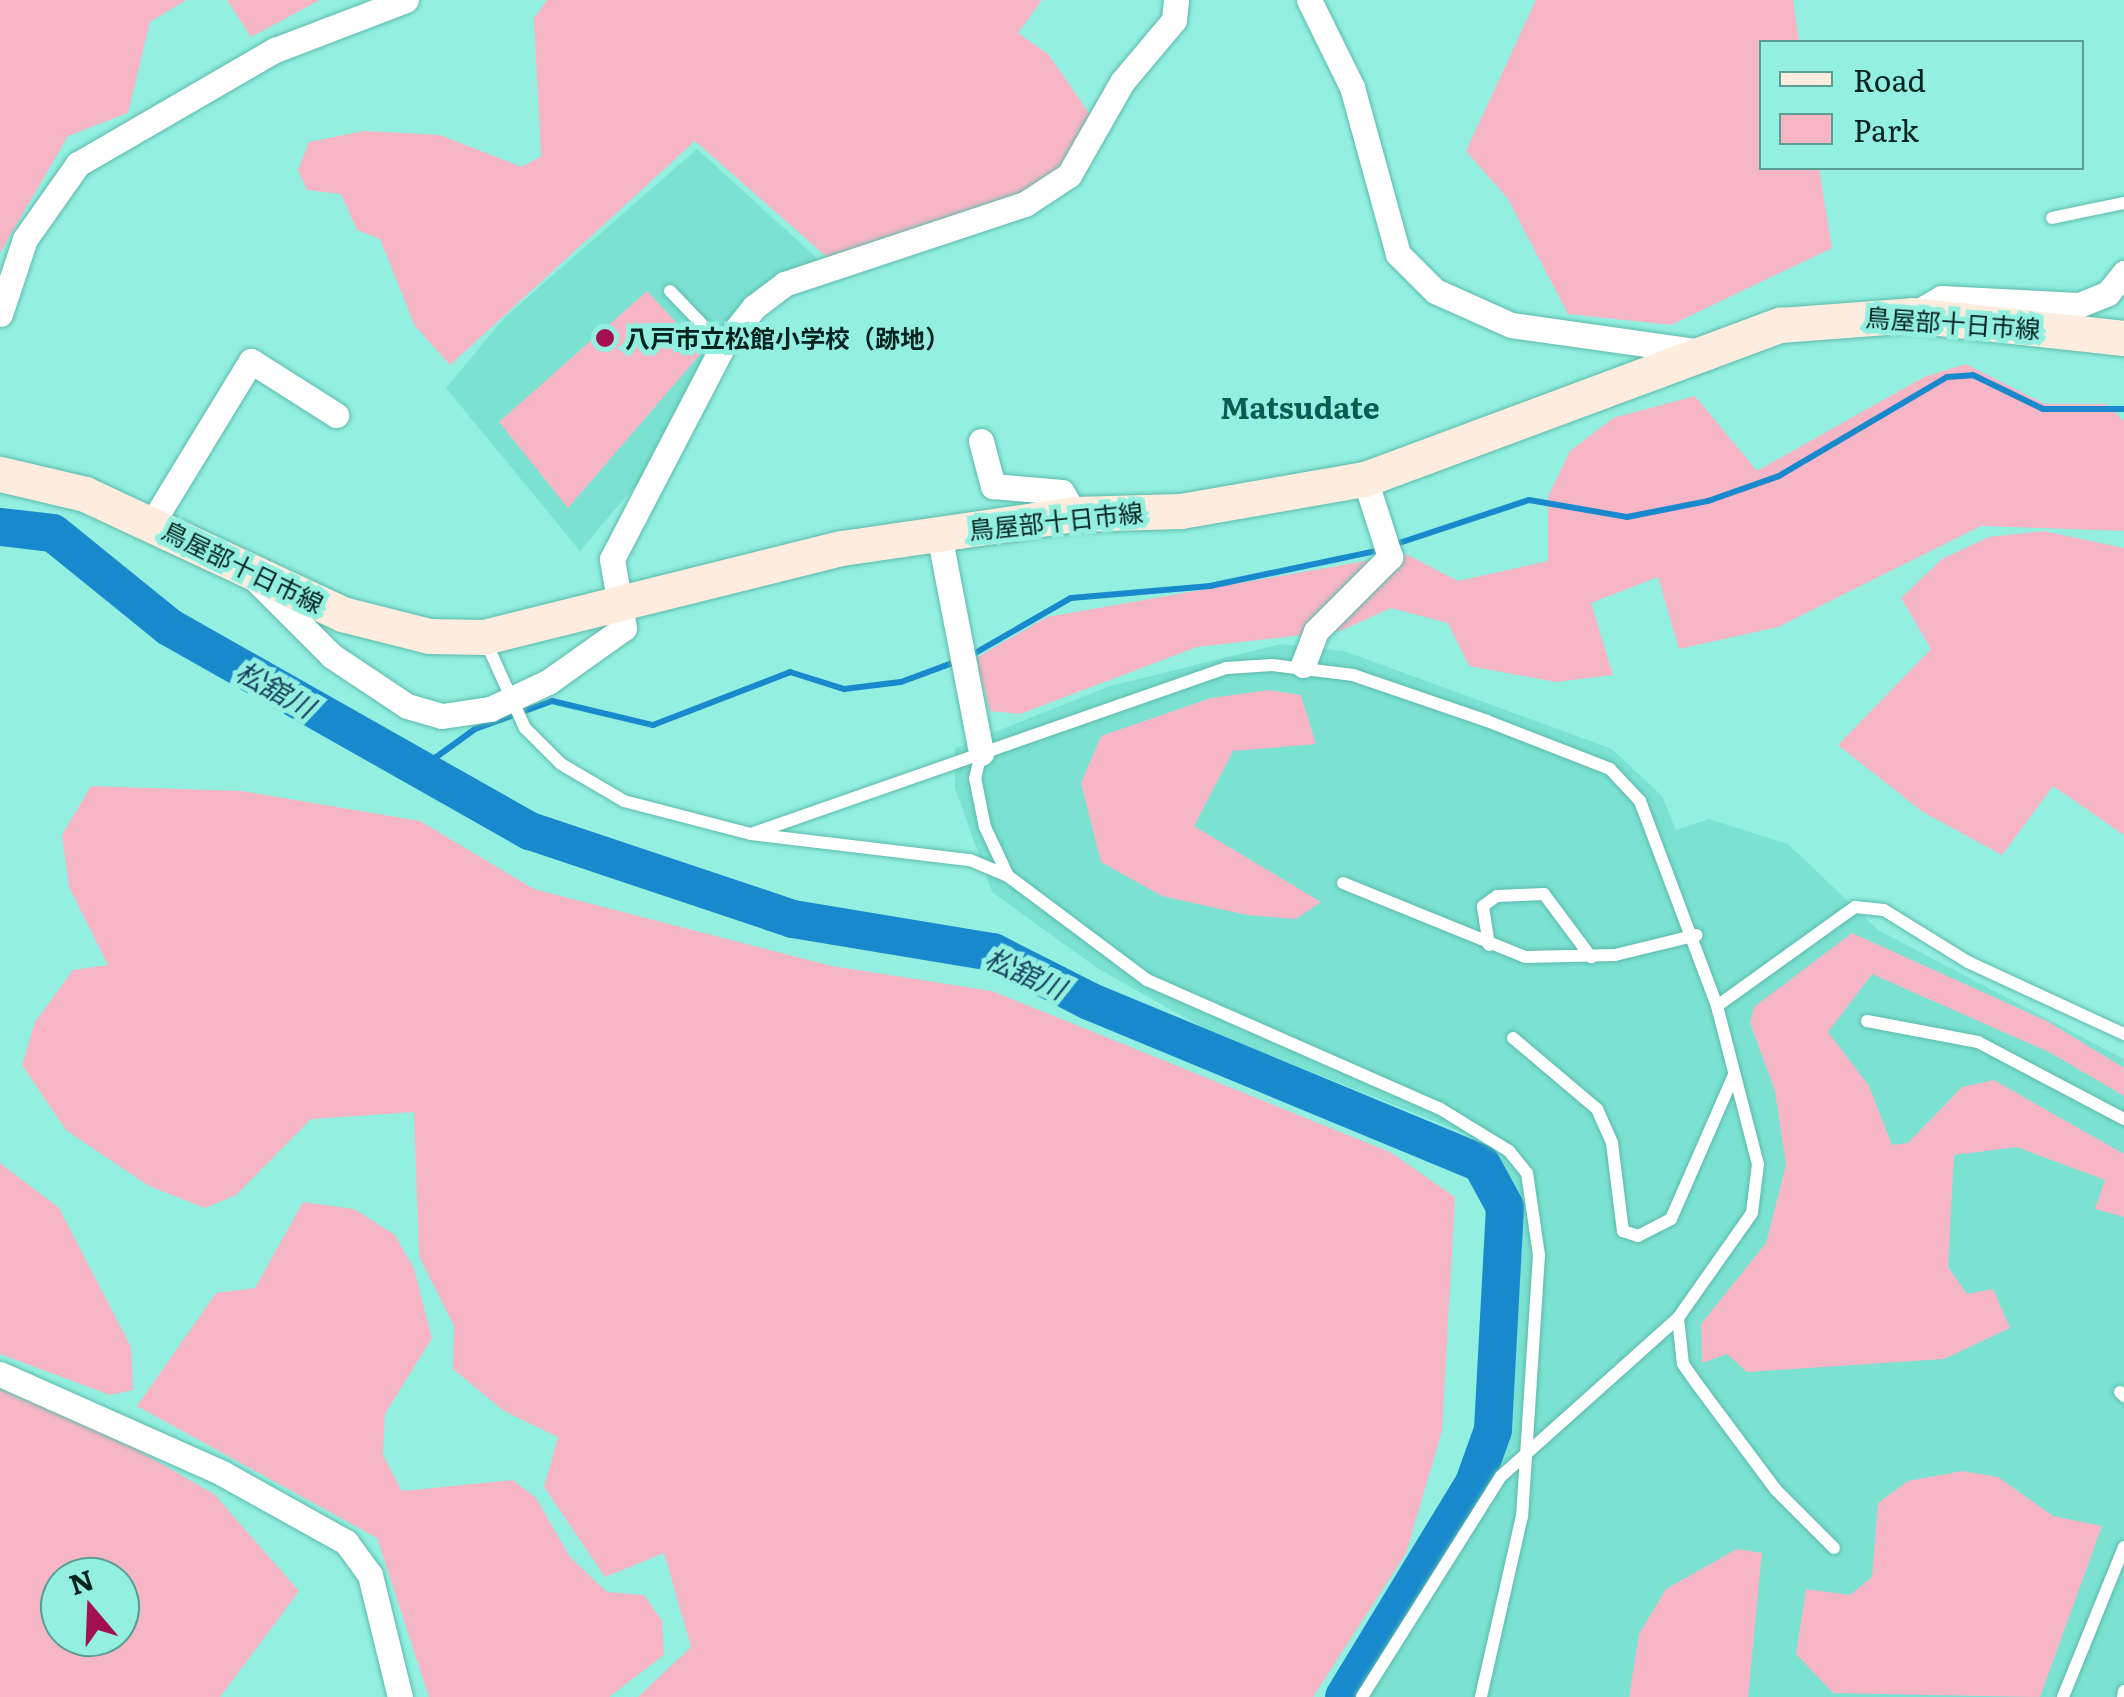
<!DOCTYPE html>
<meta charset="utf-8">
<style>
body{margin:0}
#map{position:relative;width:2124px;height:1697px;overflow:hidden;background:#93f0e1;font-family:Literata,"Noto Sans JP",serif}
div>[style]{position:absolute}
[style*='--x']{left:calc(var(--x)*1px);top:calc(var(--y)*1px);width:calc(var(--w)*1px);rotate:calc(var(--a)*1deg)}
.built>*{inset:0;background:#7be2d2}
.green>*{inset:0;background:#f7b6c5}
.stream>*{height:6px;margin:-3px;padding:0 3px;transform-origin:3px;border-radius:3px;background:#1989cd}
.river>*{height:38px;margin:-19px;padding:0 19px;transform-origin:19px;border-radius:19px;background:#1989cd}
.roads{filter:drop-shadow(0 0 2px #5cb9ab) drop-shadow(0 0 2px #5cb9ab)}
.lane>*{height:12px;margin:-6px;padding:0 6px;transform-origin:6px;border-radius:6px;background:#fff}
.street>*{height:25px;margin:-12.5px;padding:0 12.5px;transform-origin:12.5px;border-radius:12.5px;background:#fff}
.secondary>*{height:35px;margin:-17.5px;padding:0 17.5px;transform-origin:17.5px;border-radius:17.5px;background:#feedde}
.dots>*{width:28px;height:28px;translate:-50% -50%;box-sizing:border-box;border:5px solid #93f0e1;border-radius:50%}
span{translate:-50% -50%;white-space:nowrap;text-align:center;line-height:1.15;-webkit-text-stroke:10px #93f0e1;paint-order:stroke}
.street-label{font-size:25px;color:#04221e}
.poi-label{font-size:25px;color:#04221e;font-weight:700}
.left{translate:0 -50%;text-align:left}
.water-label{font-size:28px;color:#18405d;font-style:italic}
.quarter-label{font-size:30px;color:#095c53;font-weight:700}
.legend{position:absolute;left:1759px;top:40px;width:325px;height:130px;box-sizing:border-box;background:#93f0e1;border:2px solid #5a9e93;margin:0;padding:12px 18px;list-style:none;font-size:30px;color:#04221e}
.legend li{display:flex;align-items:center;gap:20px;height:50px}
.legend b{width:50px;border:2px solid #5a9e93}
.north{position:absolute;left:40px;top:1557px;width:100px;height:100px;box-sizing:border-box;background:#93f0e1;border:2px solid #5a9e93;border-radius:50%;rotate:341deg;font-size:28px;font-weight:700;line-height:40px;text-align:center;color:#04221e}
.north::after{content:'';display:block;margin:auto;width:35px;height:45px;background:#a31051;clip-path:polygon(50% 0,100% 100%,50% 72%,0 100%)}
</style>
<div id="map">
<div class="built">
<i style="clip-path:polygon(697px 149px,820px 261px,787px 272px,658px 459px,580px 551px,446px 388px,505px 317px)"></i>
<i style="clip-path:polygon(1281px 644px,1344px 651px,1612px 749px,1662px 796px,1676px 830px,1709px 819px,1788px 844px,1878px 930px,2124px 1059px,2124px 1697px,1355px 1697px,1504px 1438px,1523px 1209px,1509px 1176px,1466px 1134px,1207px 1030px,1097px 968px,992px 892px,955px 788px,955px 748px,1110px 686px)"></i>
</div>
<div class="green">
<i style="clip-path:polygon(0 0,186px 0,150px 22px,128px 113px,68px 136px,0 253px)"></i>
<i style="clip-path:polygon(227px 0,320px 0,251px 37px)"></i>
<i style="clip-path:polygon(547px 0,1042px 0,1018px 33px,1048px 54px,1092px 117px,1057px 171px,1007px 201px,827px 257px,695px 141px,450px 365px,415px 326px,380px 239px,357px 230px,341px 194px,307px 190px,298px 170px,309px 142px,364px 131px,440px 135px,522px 167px,541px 156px,534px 18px)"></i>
<i style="clip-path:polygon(1536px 0,1793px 0,1799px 42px,1762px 42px,1762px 168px,1819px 168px,1832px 248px,1671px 325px,1568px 314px,1508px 199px,1466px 151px)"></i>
<i style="clip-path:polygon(647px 291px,703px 351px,568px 508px,499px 422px)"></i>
<i style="clip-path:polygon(1966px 364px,2045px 404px,2106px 404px,2124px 421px,2124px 531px,1981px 526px,1778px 627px,1679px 649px,1658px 577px,1591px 603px,1613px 675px,1556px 682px,1469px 666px,1448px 623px,1391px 608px,1340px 631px,1197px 647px,1020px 714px,990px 711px,976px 658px,1047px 617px,1406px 554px,1458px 581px,1548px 561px,1548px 497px,1570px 451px,1613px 418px,1695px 396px,1757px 471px,1924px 377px)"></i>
<i style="clip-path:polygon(2044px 531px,2124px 548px,2124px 835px,2053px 786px,2002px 855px,1923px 812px,1838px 745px,1931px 649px,1901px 598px,1942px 559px,1989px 537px)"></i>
<i style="clip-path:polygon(1269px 690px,1301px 695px,1316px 744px,1233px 751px,1194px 826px,1321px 902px,1296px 919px,1247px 915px,1162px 896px,1101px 862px,1081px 783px,1101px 736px,1211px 698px)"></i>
<i style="clip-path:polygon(91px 786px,242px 791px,420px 821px,534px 889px,832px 966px,992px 991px,1390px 1152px,1455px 1197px,1442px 1431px,1406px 1553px,1313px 1697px,638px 1697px,691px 1647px,664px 1553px,605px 1577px,544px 1487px,558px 1437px,504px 1411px,453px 1369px,454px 1326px,419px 1256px,414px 1112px,311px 1119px,236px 1195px,205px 1208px,149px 1186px,66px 1130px,22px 1065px,35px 1022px,73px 970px,108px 965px,69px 887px,62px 835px)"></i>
<i style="clip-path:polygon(1852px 933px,2047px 1021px,2124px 1068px,2124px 1096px,2049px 1052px,1872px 974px,1828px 1032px,1869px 1086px,1892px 1145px,1908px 1143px,1962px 1087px,1994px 1080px,2124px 1154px,2124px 1217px,2095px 1209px,2105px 1180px,2017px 1147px,1954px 1155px,1948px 1267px,1967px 1294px,1993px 1289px,2010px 1328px,1944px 1359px,1747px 1372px,1727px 1354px,1702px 1363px,1701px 1324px,1766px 1243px,1786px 1165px,1775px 1091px,1750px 1023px,1754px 1007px)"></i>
<i style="clip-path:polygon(0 1163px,59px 1208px,131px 1347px,133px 1390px,110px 1395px,0 1354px)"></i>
<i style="clip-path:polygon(303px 1202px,354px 1209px,395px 1235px,414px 1269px,432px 1338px,385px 1414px,383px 1455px,402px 1491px,513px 1480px,536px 1498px,570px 1557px,607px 1592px,644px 1595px,662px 1621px,664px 1655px,609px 1697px,429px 1697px,377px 1538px,137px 1406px,216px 1293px,255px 1288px)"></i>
<i style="clip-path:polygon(evenodd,0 1389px,110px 1434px,214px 1494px,299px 1591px,220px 1697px,0 1697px,0 1389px,60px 1577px,120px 1577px,120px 1637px,60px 1637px,60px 1577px)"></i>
<i style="clip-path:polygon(1963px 1471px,1998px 1477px,2053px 1516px,2102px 1526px,2040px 1697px,1833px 1693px,1796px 1654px,1806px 1589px,1850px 1595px,1872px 1577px,1878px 1503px,1908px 1481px)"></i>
<i style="clip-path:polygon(1737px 1549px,1762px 1553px,1748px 1697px,1629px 1697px,1639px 1634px,1666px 1589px)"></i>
</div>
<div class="stream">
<i style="--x:1393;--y:545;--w:143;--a:-18.3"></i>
<i style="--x:1529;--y:500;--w:99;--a:9.8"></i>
<i style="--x:1627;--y:517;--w:83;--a:-11.2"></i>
<i style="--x:1708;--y:501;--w:75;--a:-19.4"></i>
<i style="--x:1779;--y:476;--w:195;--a:-30.5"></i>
<i style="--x:1947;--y:377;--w:26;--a:-4"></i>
<i style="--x:1973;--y:375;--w:78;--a:25.9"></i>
<i style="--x:2043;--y:409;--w:81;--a:0"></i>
<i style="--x:970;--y:656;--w:116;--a:-29.9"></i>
<i style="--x:1071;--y:598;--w:140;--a:-4.9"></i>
<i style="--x:1210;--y:586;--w:175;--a:-11.9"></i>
<i style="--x:427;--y:776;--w:20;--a:-66"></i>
<i style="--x:435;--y:758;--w:49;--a:-35.9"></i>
<i style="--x:475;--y:729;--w:82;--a:-20"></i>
<i style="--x:552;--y:701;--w:104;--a:13.4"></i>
<i style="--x:653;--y:725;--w:147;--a:-21.1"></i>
<i style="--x:790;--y:672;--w:57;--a:17.5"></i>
<i style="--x:844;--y:689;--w:57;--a:-7"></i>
<i style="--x:901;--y:682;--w:61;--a:-20.2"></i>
</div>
<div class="river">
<i style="--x:0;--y:527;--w:53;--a:6.5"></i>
<i style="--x:53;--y:533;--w:149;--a:39"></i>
<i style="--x:169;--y:627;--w:415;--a:29.5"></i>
<i style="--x:530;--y:831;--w:277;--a:18.5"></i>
<i style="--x:793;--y:919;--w:203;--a:9.4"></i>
<i style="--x:993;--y:952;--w:108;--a:27"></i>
<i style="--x:1089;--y:1001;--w:424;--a:22.5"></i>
<i style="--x:1481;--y:1163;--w:50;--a:61.4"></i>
<i style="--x:1505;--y:1207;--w:223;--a:93.1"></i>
<i style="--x:1493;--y:1430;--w:56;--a:109.7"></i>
<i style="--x:1474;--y:1483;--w:250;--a:121.3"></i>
</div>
<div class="roads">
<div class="lane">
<i style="--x:2052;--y:218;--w:74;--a:-11.8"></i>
<i style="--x:670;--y:291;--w:76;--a:46.1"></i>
<i style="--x:485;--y:640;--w:97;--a:65.6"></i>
<i style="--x:525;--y:728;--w:51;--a:45"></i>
<i style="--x:561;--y:764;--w:73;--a:30.4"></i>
<i style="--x:624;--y:801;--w:131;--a:14.6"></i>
<i style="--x:751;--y:834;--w:221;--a:6.8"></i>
<i style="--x:970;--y:860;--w:41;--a:22.8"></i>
<i style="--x:981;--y:753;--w:26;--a:103"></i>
<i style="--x:975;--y:778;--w:50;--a:78.5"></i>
<i style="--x:985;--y:827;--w:54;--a:64.9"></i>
<i style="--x:1008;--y:876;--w:174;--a:36.8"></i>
<i style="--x:1147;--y:980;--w:319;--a:23.7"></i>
<i style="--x:1439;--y:1108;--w:82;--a:31.6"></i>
<i style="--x:1509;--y:1151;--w:28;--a:51"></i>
<i style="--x:1527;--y:1173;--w:83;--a:81.7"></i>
<i style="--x:1539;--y:1255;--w:262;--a:93.7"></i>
<i style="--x:1522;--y:1516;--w:186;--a:102.8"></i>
<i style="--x:751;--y:834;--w:503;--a:-19.26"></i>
<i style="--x:1226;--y:668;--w:46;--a:-3.7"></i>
<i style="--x:1272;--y:665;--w:82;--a:7"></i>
<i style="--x:1353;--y:675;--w:142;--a:18.9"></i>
<i style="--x:1487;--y:721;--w:132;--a:21.3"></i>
<i style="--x:1610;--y:769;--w:44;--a:46.8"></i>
<i style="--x:1640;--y:801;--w:219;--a:69.4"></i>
<i style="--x:1717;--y:1006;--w:163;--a:75.5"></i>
<i style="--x:1758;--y:1164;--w:49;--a:97"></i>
<i style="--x:1752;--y:1213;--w:128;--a:125.2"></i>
<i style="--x:1678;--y:1318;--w:237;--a:138.2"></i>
<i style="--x:1501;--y:1476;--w:261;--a:122.2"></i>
<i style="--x:1343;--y:883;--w:196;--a:22.1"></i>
<i style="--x:1525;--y:957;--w:90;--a:-1.3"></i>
<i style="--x:1615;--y:955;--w:84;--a:-13.7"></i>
<i style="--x:1489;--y:945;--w:39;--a:-99"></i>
<i style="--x:1483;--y:906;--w:17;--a:-36"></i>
<i style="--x:1497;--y:896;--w:47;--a:-2.4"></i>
<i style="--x:1544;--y:894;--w:79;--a:53.3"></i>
<i style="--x:1717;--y:1006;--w:170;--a:-35.7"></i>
<i style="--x:1855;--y:907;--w:29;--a:6"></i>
<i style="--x:1884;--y:910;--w:99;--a:31.8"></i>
<i style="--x:1968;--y:962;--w:172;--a:24.8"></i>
<i style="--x:1867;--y:1021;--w:113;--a:10.7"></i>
<i style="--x:1978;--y:1042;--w:165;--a:27.8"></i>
<i style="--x:1513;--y:1038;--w:110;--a:40.2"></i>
<i style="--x:1597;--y:1109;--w:37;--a:66"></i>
<i style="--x:1612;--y:1143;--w:89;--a:82.9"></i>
<i style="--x:1623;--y:1231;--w:16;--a:18"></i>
<i style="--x:1638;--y:1236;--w:37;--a:-27"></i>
<i style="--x:1671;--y:1219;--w:157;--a:-66.4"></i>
<i style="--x:1678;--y:1318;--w:46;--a:83.8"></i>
<i style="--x:1683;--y:1364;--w:24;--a:55"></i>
<i style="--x:1697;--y:1384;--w:132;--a:53.3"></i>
<i style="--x:1776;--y:1490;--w:82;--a:45"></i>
<i style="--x:2120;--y:1392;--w:6;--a:45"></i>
<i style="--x:2063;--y:1697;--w:162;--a:-67.9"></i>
<i style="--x:2123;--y:1697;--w:6;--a:-81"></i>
</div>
<div class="street">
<i style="--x:1309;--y:0;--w:97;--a:63.7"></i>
<i style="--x:1352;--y:87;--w:173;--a:74.6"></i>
<i style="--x:1398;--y:254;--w:52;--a:45"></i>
<i style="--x:1435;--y:291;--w:83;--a:24.1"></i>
<i style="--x:1511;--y:325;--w:187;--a:8"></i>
<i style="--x:0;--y:314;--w:79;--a:-71.6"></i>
<i style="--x:25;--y:239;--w:92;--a:-54.8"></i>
<i style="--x:78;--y:164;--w:228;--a:-30.1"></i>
<i style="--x:275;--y:50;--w:140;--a:-20.9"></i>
<i style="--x:1912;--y:315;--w:34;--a:-30"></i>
<i style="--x:1941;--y:298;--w:138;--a:2.9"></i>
<i style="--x:2079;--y:305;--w:31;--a:-22"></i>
<i style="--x:2108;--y:293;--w:26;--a:-51"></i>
<i style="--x:981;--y:441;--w:47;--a:75.1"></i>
<i style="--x:993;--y:486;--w:69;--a:5"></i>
<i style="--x:1062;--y:492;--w:25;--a:61"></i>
<i style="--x:152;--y:523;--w:190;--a:-58.6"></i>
<i style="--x:251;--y:361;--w:101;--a:32.4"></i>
<i style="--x:939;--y:534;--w:223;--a:79.1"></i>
<i style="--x:249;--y:573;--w:117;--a:45"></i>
<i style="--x:332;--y:656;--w:90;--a:33.7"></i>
<i style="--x:407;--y:706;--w:36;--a:16"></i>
<i style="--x:442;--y:716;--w:49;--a:-8.3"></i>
<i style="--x:490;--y:709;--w:64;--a:-25"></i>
<i style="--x:548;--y:682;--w:93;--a:-35.4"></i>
<i style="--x:624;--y:628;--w:70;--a:-99.9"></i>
<i style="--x:612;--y:559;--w:240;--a:-62.5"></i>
<i style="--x:723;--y:346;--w:50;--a:-51.5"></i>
<i style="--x:754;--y:307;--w:38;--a:-37"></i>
<i style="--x:784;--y:284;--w:254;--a:-18.4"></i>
<i style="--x:1025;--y:204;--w:53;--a:-33.4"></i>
<i style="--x:1069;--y:175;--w:107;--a:-60.3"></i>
<i style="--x:1122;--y:82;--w:81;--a:-50"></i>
<i style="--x:1174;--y:20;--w:20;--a:-84"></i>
<i style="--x:1303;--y:665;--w:36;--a:-69"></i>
<i style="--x:1316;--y:631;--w:105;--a:-45"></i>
<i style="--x:1390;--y:557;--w:82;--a:-107.8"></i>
<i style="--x:0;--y:1374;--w:243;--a:24"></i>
<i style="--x:222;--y:1473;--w:142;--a:29.1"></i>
<i style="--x:346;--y:1542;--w:41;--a:54"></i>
<i style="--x:370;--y:1575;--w:126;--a:76.2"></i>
</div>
<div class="secondary">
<i style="--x:0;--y:474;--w:87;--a:13.2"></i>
<i style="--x:85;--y:494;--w:284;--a:25"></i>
<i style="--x:342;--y:614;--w:90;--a:14.2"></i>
<i style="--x:429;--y:636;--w:55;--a:1"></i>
<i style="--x:484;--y:637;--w:369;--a:-14"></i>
<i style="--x:842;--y:548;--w:234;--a:-8.3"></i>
<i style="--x:1074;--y:514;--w:107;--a:-1.6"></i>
<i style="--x:1181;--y:511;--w:187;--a:-9.9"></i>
<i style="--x:1365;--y:479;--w:443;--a:-20.4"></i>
<i style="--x:1780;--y:325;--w:132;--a:-4.3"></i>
<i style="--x:1912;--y:315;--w:213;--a:6.2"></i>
</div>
</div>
<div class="dots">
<i style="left:605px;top:338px;background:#a31051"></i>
</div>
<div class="street-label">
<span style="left:1953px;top:323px;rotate:4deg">鳥屋部十日市線</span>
<span style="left:1056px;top:521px;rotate:-6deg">鳥屋部十日市線</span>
<span style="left:243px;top:567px;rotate:26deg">鳥屋部十日市線</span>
</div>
<div class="poi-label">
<span class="left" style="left:625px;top:338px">八戸市立松館小学校（跡地）</span>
</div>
<div class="water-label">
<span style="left:276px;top:688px;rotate:29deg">松舘川</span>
<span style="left:1026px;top:972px;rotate:24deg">松舘川</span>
</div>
<div class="quarter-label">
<span style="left:1300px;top:406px">Matsudate</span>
</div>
<ul class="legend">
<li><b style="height:12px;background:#feedde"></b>Road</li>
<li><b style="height:28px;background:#f7b6c5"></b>Park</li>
</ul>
<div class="north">N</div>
</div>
